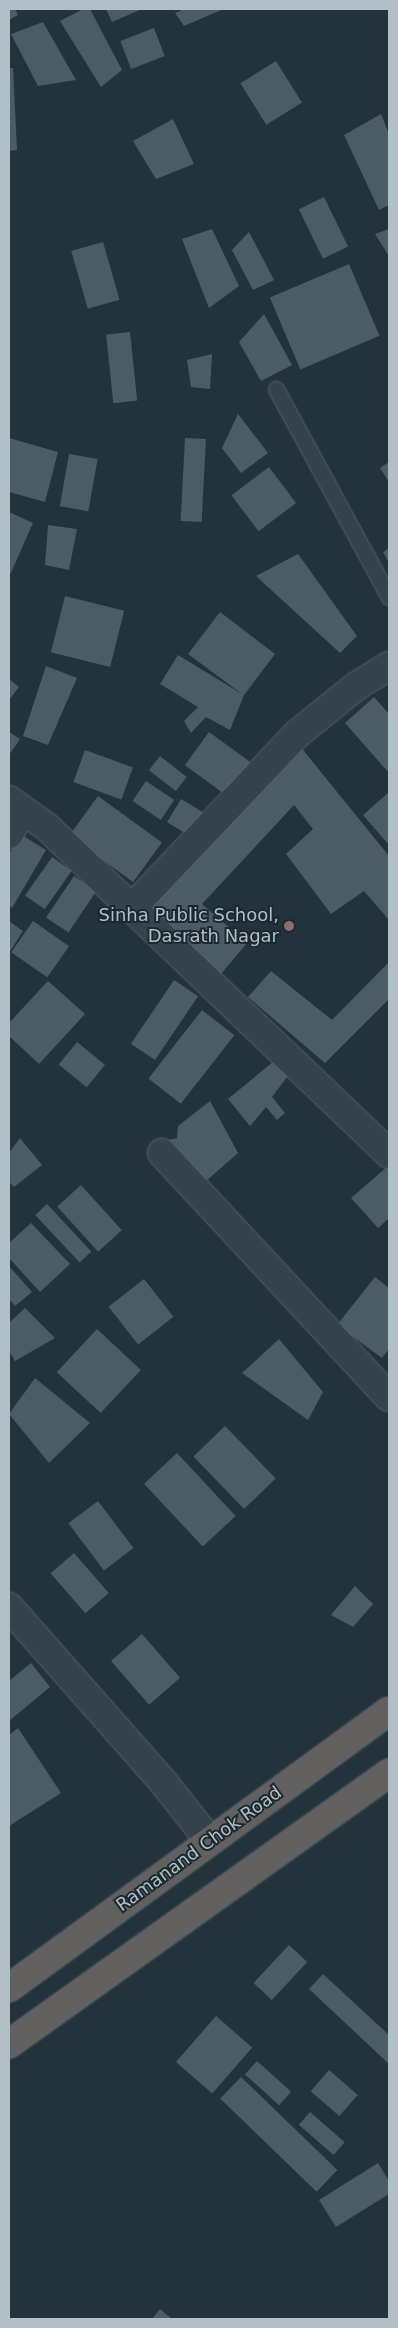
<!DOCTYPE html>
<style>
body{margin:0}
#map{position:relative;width:398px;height:2328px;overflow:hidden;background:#22333b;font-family:"DejaVu Sans",sans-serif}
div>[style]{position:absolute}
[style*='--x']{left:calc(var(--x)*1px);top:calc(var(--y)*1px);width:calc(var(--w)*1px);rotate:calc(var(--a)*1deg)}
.building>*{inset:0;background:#4a5d67;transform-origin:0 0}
.roads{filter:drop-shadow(0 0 1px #546269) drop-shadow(0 0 1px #546269)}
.service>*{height:15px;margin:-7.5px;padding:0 7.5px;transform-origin:7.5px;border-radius:7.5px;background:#35444c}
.minor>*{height:28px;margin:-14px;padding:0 14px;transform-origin:14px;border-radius:14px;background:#35444c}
.trunk>*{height:28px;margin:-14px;padding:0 14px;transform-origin:14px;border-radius:14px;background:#62615f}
.dots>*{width:14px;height:14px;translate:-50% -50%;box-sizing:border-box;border:2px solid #1b2930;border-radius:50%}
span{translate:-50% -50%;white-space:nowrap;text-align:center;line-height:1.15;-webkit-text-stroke:4px #1b2930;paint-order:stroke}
.poi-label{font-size:18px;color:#b1bfc7}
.right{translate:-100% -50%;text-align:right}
.street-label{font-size:18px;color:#b1bfc7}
.frame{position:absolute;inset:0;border:10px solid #b1bfc7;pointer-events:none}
</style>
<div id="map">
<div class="building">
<i style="clip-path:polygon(9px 9px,15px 9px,18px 15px,9px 20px)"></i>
<i style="clip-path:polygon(83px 9px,90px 9px,122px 70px,101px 87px,60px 21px)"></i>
<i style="clip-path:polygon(106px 9px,142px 9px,112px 22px)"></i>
<i style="clip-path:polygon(184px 9px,220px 9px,221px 10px,184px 26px,175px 13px)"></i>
<i style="clip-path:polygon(43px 22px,76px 80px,38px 86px,11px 34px)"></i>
<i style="left:154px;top:28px;width:30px;height:36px;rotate:69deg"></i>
<i style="left:276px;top:61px;width:49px;height:42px;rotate:58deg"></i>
<i style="clip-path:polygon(9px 68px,13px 68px,17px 150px,9px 151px)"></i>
<i style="clip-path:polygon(381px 114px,389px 134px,389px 205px,379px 210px,344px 135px)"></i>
<i style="clip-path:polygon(173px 119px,194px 164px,156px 179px,133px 141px)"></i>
<i style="left:324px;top:197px;width:55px;height:28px;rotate:64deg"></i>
<i style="clip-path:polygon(212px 229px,239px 286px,209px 308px,182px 239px)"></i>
<i style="clip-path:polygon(389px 229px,389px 256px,375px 234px)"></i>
<i style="clip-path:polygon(249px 232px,274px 280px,253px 290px,232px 250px)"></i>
<i style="left:103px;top:242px;width:60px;height:33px;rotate:74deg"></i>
<i style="left:349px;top:264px;width:78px;height:86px;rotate:67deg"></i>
<i style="clip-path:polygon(264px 314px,292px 365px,261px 381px,239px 342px)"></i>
<i style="left:130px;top:332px;width:69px;height:24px;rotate:84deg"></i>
<i style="clip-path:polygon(212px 354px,210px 389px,191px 387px,187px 360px)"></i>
<i style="clip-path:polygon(238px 414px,268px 453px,241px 473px,222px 448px)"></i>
<i style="clip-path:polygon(9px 438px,58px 452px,45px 502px,9px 492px)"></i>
<i style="left:185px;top:438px;width:21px;height:83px;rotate:3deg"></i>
<i style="left:69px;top:454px;width:29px;height:53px;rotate:10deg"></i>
<i style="clip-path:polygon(389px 462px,389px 482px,380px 468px)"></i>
<i style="left:269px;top:467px;width:45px;height:47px;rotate:53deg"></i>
<i style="clip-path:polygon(9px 512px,33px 523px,9px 577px)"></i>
<i style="clip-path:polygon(48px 525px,77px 529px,69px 570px,45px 565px)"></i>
<i style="clip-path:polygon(389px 548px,389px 563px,383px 552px)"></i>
<i style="clip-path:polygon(298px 554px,357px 636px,340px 653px,256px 576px)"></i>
<i style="left:65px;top:596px;width:61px;height:58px;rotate:14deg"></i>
<i style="clip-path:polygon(220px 612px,275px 654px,244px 695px,230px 730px,206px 717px,191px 733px,184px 721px,198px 707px,160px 684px,178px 655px,242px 694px,188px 654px)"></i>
<i style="clip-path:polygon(46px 666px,77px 678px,48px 745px,23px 736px)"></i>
<i style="clip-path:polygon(9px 679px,19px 687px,9px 700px)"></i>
<i style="clip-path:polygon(374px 697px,389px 714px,389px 773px,345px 723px)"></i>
<i style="clip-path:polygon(9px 732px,20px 739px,9px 755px)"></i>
<i style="left:209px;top:732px;width:51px;height:41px;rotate:36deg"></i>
<i style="clip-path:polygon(299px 745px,389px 856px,389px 920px,364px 891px,331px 914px,286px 854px,313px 829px,294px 805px,202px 904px,247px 943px,221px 974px,147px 904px)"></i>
<i style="left:85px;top:750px;width:51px;height:34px;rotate:20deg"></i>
<i style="left:160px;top:756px;width:34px;height:18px;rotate:38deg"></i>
<i style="left:146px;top:781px;width:34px;height:24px;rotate:34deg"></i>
<i style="clip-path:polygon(389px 792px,389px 845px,363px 815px)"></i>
<i style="left:98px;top:796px;width:79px;height:49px;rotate:36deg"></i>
<i style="left:181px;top:799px;width:26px;height:27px;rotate:31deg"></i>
<i style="clip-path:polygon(20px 834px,46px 850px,12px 908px,9px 906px,9px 854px)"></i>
<i style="left:52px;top:857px;width:24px;height:47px;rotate:35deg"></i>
<i style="left:74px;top:876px;width:27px;height:50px;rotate:34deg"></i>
<i style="clip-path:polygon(9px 921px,23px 931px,9px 953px)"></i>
<i style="left:33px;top:921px;width:44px;height:38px;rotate:35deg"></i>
<i style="clip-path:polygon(389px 962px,389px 999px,325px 1063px,248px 997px,271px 971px,332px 1020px)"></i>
<i style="left:174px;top:980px;width:29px;height:77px;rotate:34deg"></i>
<i style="clip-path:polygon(48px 981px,85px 1014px,39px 1064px,9px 1036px,9px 1023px)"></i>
<i style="left:202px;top:1010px;width:41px;height:87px;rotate:38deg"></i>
<i style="left:77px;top:1042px;width:36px;height:29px;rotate:39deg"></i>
<i style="clip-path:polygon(273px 1062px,290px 1073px,272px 1097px,285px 1113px,277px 1120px,266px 1107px,250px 1126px,228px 1099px)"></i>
<i style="clip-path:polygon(210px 1101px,238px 1153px,205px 1182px,180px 1152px,173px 1156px,164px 1141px,177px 1138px,178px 1126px)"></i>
<i style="clip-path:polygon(20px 1138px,42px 1165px,14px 1187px,9px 1182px,9px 1153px)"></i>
<i style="clip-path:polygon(388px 1166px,389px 1218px,378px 1228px,351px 1198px)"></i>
<i style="left:81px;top:1185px;width:61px;height:32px;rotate:48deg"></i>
<i style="left:47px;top:1204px;width:65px;height:16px;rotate:47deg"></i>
<i style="clip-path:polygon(31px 1223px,70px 1264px,40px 1292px,9px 1258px,9px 1243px)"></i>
<i style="clip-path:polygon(9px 1266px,32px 1292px,15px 1306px,9px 1299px)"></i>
<i style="clip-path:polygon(375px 1277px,389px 1288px,389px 1349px,382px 1358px,337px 1325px)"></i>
<i style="left:144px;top:1279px;width:48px;height:45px;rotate:52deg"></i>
<i style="clip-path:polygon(25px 1308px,55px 1338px,15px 1361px,9px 1351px,9px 1323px)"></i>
<i style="left:97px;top:1329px;width:60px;height:59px;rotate:43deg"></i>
<i style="clip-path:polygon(279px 1339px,323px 1392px,308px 1420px,242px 1373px)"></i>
<i style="clip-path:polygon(35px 1378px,90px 1423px,49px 1463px,9px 1414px)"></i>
<i style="left:225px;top:1426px;width:73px;height:44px;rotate:46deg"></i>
<i style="left:177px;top:1453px;width:86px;height:45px;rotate:47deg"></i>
<i style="left:98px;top:1501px;width:59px;height:37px;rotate:53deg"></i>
<i style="left:74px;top:1553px;width:53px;height:31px;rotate:49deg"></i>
<i style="clip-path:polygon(355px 1586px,373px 1604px,353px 1627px,331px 1615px)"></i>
<i style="left:142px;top:1634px;width:58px;height:41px;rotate:49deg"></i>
<i style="clip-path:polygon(31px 1663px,50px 1687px,9px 1721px,9px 1681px)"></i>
<i style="clip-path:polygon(18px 1728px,61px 1793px,9px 1826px,9px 1735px)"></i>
<i style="left:289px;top:1945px;width:25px;height:52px;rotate:43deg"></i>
<i style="clip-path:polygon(323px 1974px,389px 2035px,389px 2064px,309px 1989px)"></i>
<i style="left:216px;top:2016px;width:48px;height:61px;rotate:41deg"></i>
<i style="left:257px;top:2061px;width:46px;height:18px;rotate:42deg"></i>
<i style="left:329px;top:2070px;width:38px;height:28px;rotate:41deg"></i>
<i style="left:241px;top:2077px;width:134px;height:30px;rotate:44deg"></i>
<i style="left:310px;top:2112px;width:46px;height:17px;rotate:41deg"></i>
<i style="clip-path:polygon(378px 2163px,389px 2181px,389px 2194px,336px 2227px,319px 2200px)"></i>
<i style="clip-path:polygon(160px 2309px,172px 2319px,152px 2319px)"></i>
</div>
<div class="roads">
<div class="service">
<i style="--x:276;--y:389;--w:237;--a:61.5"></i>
</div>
<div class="minor">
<i style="--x:9;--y:800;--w:47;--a:35.4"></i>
<i style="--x:47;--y:827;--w:473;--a:43.7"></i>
<i style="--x:9;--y:834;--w:27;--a:-62"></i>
<i style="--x:132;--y:908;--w:240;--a:-46.5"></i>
<i style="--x:297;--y:734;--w:75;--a:-39"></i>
<i style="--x:355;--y:687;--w:40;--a:-32"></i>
<i style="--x:162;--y:1153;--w:333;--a:47.1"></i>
<i style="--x:9;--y:1607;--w:235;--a:48.6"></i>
<i style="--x:164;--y:1783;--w:74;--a:51.6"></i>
</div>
<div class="trunk">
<i style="--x:9;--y:1988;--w:470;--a:-36.1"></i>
<i style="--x:9;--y:2044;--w:467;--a:-35.5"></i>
</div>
</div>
<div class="dots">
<i style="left:289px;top:926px;background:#8d6e63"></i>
</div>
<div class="poi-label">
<span class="right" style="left:279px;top:926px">Sinha Public School,<br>Dasrath Nagar</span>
</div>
<div class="street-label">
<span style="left:199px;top:1849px;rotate:-36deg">Ramanand Chok Road</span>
</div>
<div class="frame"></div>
</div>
